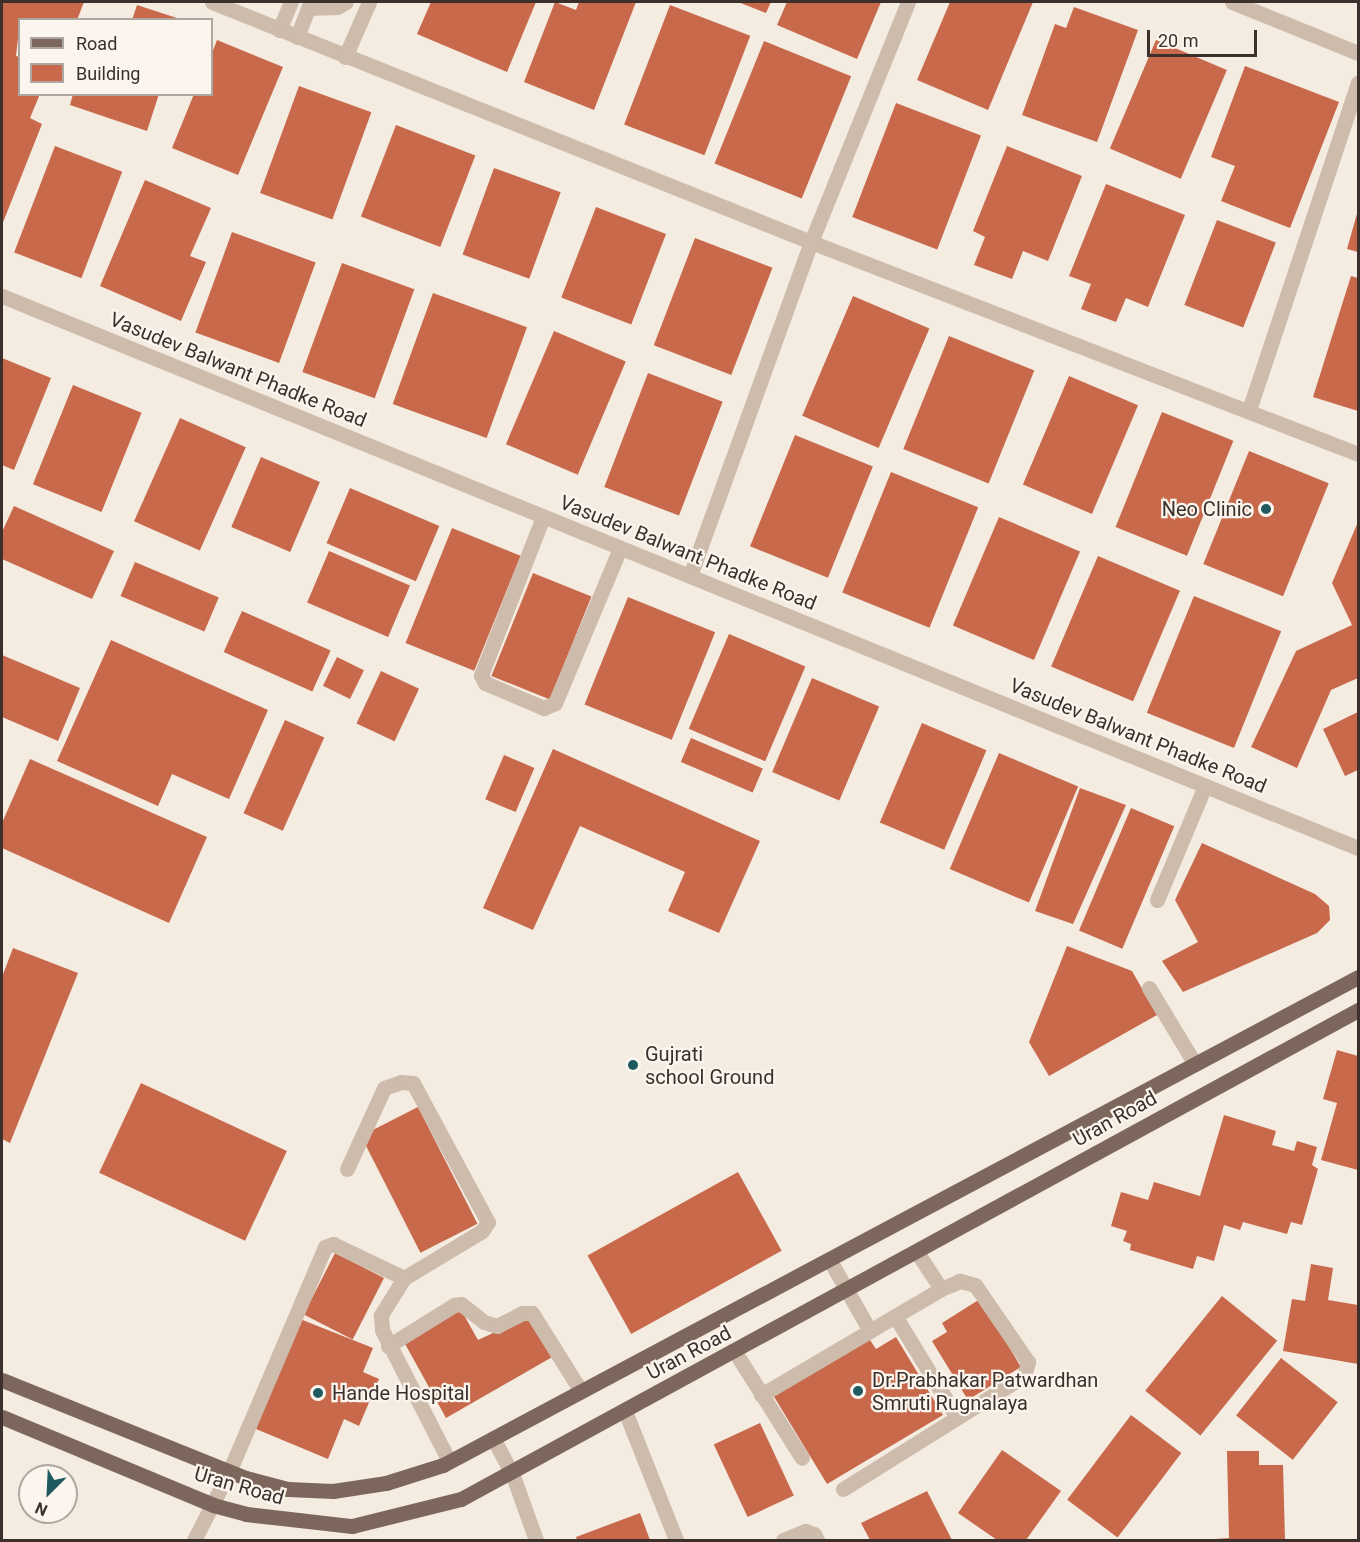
<!DOCTYPE html>
<style>
body{margin:0}
#map{position:relative;width:1360px;height:1542px;overflow:hidden;background:#f4ebe1;font-family:Roboto,sans-serif}
div>[style]{position:absolute}
[style*='--x']{left:calc(var(--x)*1px);top:calc(var(--y)*1px);width:calc(var(--w)*1px);rotate:calc(var(--a)*1deg)}
.building>*{inset:0;background:#c8694b;transform-origin:0 0}
.service>*{height:15px;margin:-7.5px;padding:0 7.5px;transform-origin:7.5px;border-radius:7.5px;background:#cdbbac}
.minor>*{height:15px;margin:-7.5px;padding:0 7.5px;transform-origin:7.5px;border-radius:7.5px;background:#cdbbac}
.tertiary>*{height:15px;margin:-7.5px;padding:0 7.5px;transform-origin:7.5px;border-radius:7.5px;background:#cdbbac}
.primary>*{height:15px;margin:-7.5px;padding:0 7.5px;transform-origin:7.5px;border-radius:7.5px;background:#7d675c}
.dots>*{width:16px;height:16px;translate:-50% -50%;box-sizing:border-box;border:3px solid #fbf5ee;border-radius:50%}
span{translate:-50% -50%;white-space:nowrap;text-align:center;line-height:1.15;-webkit-text-stroke:4.5px #fbf5ee;paint-order:stroke}
.street-label{font-size:20px;color:#3b302b}
.poi-label{font-size:20px;color:#3b302b}
.right{translate:-100% -50%;text-align:right}
.left{translate:0 -50%;text-align:left}
.frame{position:absolute;inset:0;border:3px solid #3b302b;pointer-events:none}
.legend{position:absolute;left:18px;top:18px;width:195px;height:78px;box-sizing:border-box;background:#fbf5ee;border:2px solid #aea6a0;margin:0;padding:8px 10px;list-style:none;font-size:18px;color:#3b302b}
.legend li{display:flex;align-items:center;gap:12px;height:30px}
.legend b{width:30px;border:2px solid #aea6a0}
.north{position:absolute;left:18px;top:1464px;width:60px;height:60px;box-sizing:border-box;background:#fbf5ee;border:2px solid #aea6a0;border-radius:50%;rotate:204deg;font-size:16px;font-weight:700;line-height:24px;text-align:center;color:#3b302b}
.north::after{content:'';display:block;margin:auto;width:21px;height:27px;background:#1f5a5e;clip-path:polygon(50% 0,100% 100%,50% 72%,0 100%)}
.scale{position:absolute;left:1147px;top:30px;width:110px;height:27px;box-sizing:border-box;border:3px solid #3b302b;border-top:0;padding-left:8px;font-size:18px;line-height:21px;white-space:nowrap;color:#3b302b;-webkit-text-stroke:4px #fbf5ee;paint-order:stroke}
</style>
<div id="map">
<div class="building">
<i style="clip-path:polygon(2px 2px,84px 2px,77px 20px,20px 20px,16px 56px,20px 57px,20px 94px,40px 94px,30px 118px,42px 124px,2px 225px)"></i>
<i style="clip-path:polygon(431px 2px,536px 2px,507px 72px,417px 34px)"></i>
<i style="clip-path:polygon(555px 2px,576px 10px,579px 2px,636px 2px,594px 110px,524px 82px)"></i>
<i style="clip-path:polygon(738px 2px,771px 2px,766px 13px)"></i>
<i style="clip-path:polygon(787px 2px,881px 2px,857px 59px,777px 25px)"></i>
<i style="clip-path:polygon(950px 2px,1033px 2px,988px 110px,917px 80px)"></i>
<i style="clip-path:polygon(137px 5px,180px 19px,180px 20px,132px 20px)"></i>
<i style="left:670px;top:5px;width:86px;height:128px;rotate:21deg"></i>
<i style="clip-path:polygon(1074px 7px,1138px 30px,1097px 142px,1022px 115px,1055px 24px,1066px 28px)"></i>
<i style="clip-path:polygon(217px 40px,283px 67px,238px 175px,172px 148px,194px 94px,212px 94px,212px 53px)"></i>
<i style="left:1156px;top:40px;width:77px;height:118px;rotate:23deg"></i>
<i style="left:764px;top:41px;width:94px;height:132px;rotate:22deg"></i>
<i style="clip-path:polygon(1245px 66px,1339px 102px,1290px 228px,1221px 201px,1235px 166px,1211px 157px)"></i>
<i style="left:299px;top:86px;width:77px;height:114px;rotate:20deg"></i>
<i style="clip-path:polygon(73px 94px,159px 94px,147px 131px,70px 105px)"></i>
<i style="left:896px;top:103px;width:91px;height:122px;rotate:21deg"></i>
<i style="left:396px;top:125px;width:85px;height:98px;rotate:21deg"></i>
<i style="left:55px;top:146px;width:72px;height:114px;rotate:21deg"></i>
<i style="clip-path:polygon(1007px 146px,1082px 176px,1048px 261px,1023px 251px,1012px 279px,974px 265px,985px 237px,973px 231px)"></i>
<i style="left:494px;top:168px;width:71px;height:92px;rotate:20deg"></i>
<i style="clip-path:polygon(145px 180px,211px 208px,190px 256px,206px 262px,181px 321px,100px 286px)"></i>
<i style="clip-path:polygon(1106px 184px,1185px 215px,1148px 307px,1126px 298px,1116px 322px,1081px 309px,1091px 284px,1069px 276px)"></i>
<i style="left:596px;top:207px;width:75px;height:97px;rotate:21deg"></i>
<i style="clip-path:polygon(1358px 210px,1358px 252px,1347px 249px)"></i>
<i style="left:1217px;top:220px;width:63px;height:91px;rotate:21deg"></i>
<i style="left:232px;top:232px;width:89px;height:107px;rotate:20deg"></i>
<i style="left:695px;top:238px;width:83px;height:115px;rotate:21deg"></i>
<i style="left:342px;top:263px;width:77px;height:116px;rotate:20deg"></i>
<i style="clip-path:polygon(1351px 276px,1358px 278px,1358px 411px,1313px 397px)"></i>
<i style="left:433px;top:293px;width:100px;height:118px;rotate:20deg"></i>
<i style="left:853px;top:296px;width:83px;height:130px;rotate:23deg"></i>
<i style="left:554px;top:331px;width:78px;height:123px;rotate:23deg"></i>
<i style="left:949px;top:336px;width:92px;height:122px;rotate:22deg"></i>
<i style="clip-path:polygon(2px 358px,51px 378px,14px 470px,2px 465px)"></i>
<i style="left:648px;top:373px;width:80px;height:122px;rotate:21deg"></i>
<i style="left:1069px;top:376px;width:75px;height:118px;rotate:23deg"></i>
<i style="left:73px;top:385px;width:74px;height:107px;rotate:22deg"></i>
<i style="left:1162px;top:412px;width:77px;height:124px;rotate:22deg"></i>
<i style="left:180px;top:418px;width:72px;height:113px;rotate:24deg"></i>
<i style="left:795px;top:435px;width:84px;height:120px;rotate:22deg"></i>
<i style="left:1249px;top:451px;width:86px;height:122px;rotate:22deg"></i>
<i style="left:261px;top:457px;width:64px;height:76px;rotate:23deg"></i>
<i style="left:891px;top:472px;width:94px;height:130px;rotate:22deg"></i>
<i style="left:350px;top:488px;width:97px;height:60px;rotate:23deg"></i>
<i style="clip-path:polygon(14px 506px,114px 551px,92px 599px,2px 559px,2px 532px)"></i>
<i style="left:999px;top:517px;width:88px;height:118px;rotate:23deg"></i>
<i style="clip-path:polygon(1358px 522px,1358px 678px,1331px 690px,1297px 768px,1251px 747px,1296px 651px,1352px 625px,1332px 583px)"></i>
<i style="left:452px;top:528px;width:74px;height:124px;rotate:22deg"></i>
<i style="left:329px;top:551px;width:88px;height:56px;rotate:23deg"></i>
<i style="left:1098px;top:556px;width:89px;height:120px;rotate:23deg"></i>
<i style="left:135px;top:562px;width:91px;height:37px;rotate:23deg"></i>
<i style="left:533px;top:573px;width:63px;height:111px;rotate:22deg"></i>
<i style="left:1194px;top:596px;width:94px;height:126px;rotate:22deg"></i>
<i style="left:628px;top:597px;width:94px;height:116px;rotate:22deg"></i>
<i style="left:242px;top:611px;width:97px;height:45px;rotate:24deg"></i>
<i style="left:729px;top:634px;width:83px;height:103px;rotate:23deg"></i>
<i style="clip-path:polygon(111px 640px,268px 710px,229px 799px,172px 774px,158px 806px,57px 761px)"></i>
<i style="clip-path:polygon(2px 655px,80px 688px,58px 741px,2px 717px)"></i>
<i style="left:337px;top:657px;width:30px;height:32px;rotate:26deg"></i>
<i style="left:381px;top:671px;width:42px;height:58px;rotate:25deg"></i>
<i style="left:812px;top:678px;width:73px;height:102px;rotate:23deg"></i>
<i style="clip-path:polygon(1358px 712px,1358px 770px,1345px 776px,1323px 729px)"></i>
<i style="left:285px;top:720px;width:43px;height:102px;rotate:24deg"></i>
<i style="left:922px;top:723px;width:70px;height:108px;rotate:23deg"></i>
<i style="left:691px;top:738px;width:78px;height:26px;rotate:23deg"></i>
<i style="clip-path:polygon(553px 749px,760px 841px,719px 933px,668px 911px,685px 872px,580px 826px,533px 930px,483px 908px)"></i>
<i style="left:999px;top:753px;width:86px;height:126px;rotate:23deg"></i>
<i style="left:504px;top:755px;width:33px;height:48px;rotate:23deg"></i>
<i style="clip-path:polygon(30px 759px,207px 837px,169px 923px,2px 848px,2px 823px)"></i>
<i style="clip-path:polygon(1080px 788px,1126px 805px,1073px 924px,1035px 911px)"></i>
<i style="left:1131px;top:808px;width:47px;height:133px;rotate:23deg"></i>
<i style="clip-path:polygon(1202px 843px,1315px 894px,1329px 906px,1330px 920px,1317px 933px,1183px 992px,1162px 961px,1198px 942px,1175px 900px)"></i>
<i style="clip-path:polygon(1067px 946px,1132px 971px,1157px 1015px,1049px 1076px,1029px 1042px)"></i>
<i style="clip-path:polygon(13px 948px,78px 973px,10px 1143px,2px 1139px,2px 977px)"></i>
<i style="clip-path:polygon(1337px 1050px,1358px 1056px,1358px 1170px,1321px 1160px,1337px 1103px,1323px 1099px)"></i>
<i style="left:141px;top:1083px;width:161px;height:99px;rotate:25deg"></i>
<i style="left:418px;top:1107px;width:131px;height:64px;rotate:63deg"></i>
<i style="clip-path:polygon(1224px 1115px,1276px 1131px,1272px 1145px,1294px 1151px,1297px 1141px,1317px 1147px,1312px 1165px,1318px 1169px,1302px 1225px,1291px 1222px,1287px 1234px,1243px 1222px,1240px 1230px,1224px 1225px,1214px 1261px,1197px 1256px,1193px 1269px,1130px 1250px,1131px 1244px,1123px 1241px,1127px 1231px,1111px 1226px,1121px 1192px,1148px 1200px,1154px 1182px,1200px 1196px)"></i>
<i style="left:738px;top:1172px;width:90px;height:172px;rotate:61deg"></i>
<i style="left:335px;top:1253px;width:55px;height:69px;rotate:27deg"></i>
<i style="clip-path:polygon(1311px 1264px,1333px 1268px,1328px 1300px,1358px 1305px,1358px 1364px,1283px 1351px,1292px 1299px,1305px 1301px)"></i>
<i style="left:1222px;top:1296px;width:71px;height:122px;rotate:39deg"></i>
<i style="clip-path:polygon(980px 1299px,1021px 1367px,968px 1400px,932px 1341px,947px 1332px,942px 1323px)"></i>
<i style="clip-path:polygon(460px 1308px,478px 1340px,529px 1316px,554px 1356px,446px 1418px,404px 1342px)"></i>
<i style="clip-path:polygon(300px 1319px,373px 1348px,363px 1372px,379px 1379px,359px 1426px,344px 1419px,328px 1459px,256px 1429px)"></i>
<i style="clip-path:polygon(868px 1337px,876px 1349px,896px 1337px,943px 1415px,827px 1484px,773px 1395px)"></i>
<i style="left:1281px;top:1358px;width:72px;height:73px;rotate:38deg"></i>
<i style="left:1131px;top:1415px;width:63px;height:106px;rotate:37deg"></i>
<i style="left:760px;top:1423px;width:80px;height:51px;rotate:65deg"></i>
<i style="clip-path:polygon(1002px 1450px,1061px 1491px,1026px 1540px,997px 1540px,958px 1513px)"></i>
<i style="clip-path:polygon(1227px 1451px,1259px 1451px,1259px 1465px,1283px 1465px,1285px 1540px,1202px 1540px,1229px 1538px)"></i>
<i style="clip-path:polygon(927px 1491px,952px 1540px,870px 1540px,861px 1523px)"></i>
<i style="clip-path:polygon(640px 1513px,650px 1540px,577px 1540px,576px 1537px)"></i>
</div>
<div class="service">
<i style="--x:543;--y:517;--w:170;--a:111.4"></i>
<i style="--x:481;--y:675;--w:9;--a:63"></i>
<i style="--x:485;--y:683;--w:64;--a:23"></i>
<i style="--x:544;--y:708;--w:12;--a:-24"></i>
<i style="--x:555;--y:703;--w:168;--a:-67.2"></i>
<i style="--x:1157;--y:900;--w:124;--a:-67.2"></i>
<i style="--x:1149;--y:988;--w:89;--a:58.8"></i>
<i style="--x:829;--y:1259;--w:83;--a:60.3"></i>
<i style="--x:895;--y:1316;--w:119;--a:58.5"></i>
<i style="--x:735;--y:1352;--w:125;--a:57.7"></i>
<i style="--x:761;--y:1395;--w:209;--a:-30.5"></i>
<i style="--x:941;--y:1289;--w:44;--a:-123"></i>
<i style="--x:843;--y:1489;--w:213;--a:-32"></i>
<i style="--x:1024;--y:1376;--w:15;--a:-74"></i>
<i style="--x:1028;--y:1362;--w:93;--a:-124.5"></i>
<i style="--x:975;--y:1285;--w:16;--a:-165"></i>
<i style="--x:960;--y:1281;--w:21;--a:157"></i>
</div>
<div class="minor">
<i style="--x:212;--y:2;--w:645;--a:21.83"></i>
<i style="--x:811;--y:242;--w:587;--a:21.18"></i>
<i style="--x:1232;--y:2;--w:136;--a:22"></i>
<i style="--x:279;--y:30;--w:30;--a:-67"></i>
<i style="--x:297;--y:37;--w:31;--a:-69"></i>
<i style="--x:308;--y:8;--w:29;--a:-2"></i>
<i style="--x:337;--y:7;--w:10;--a:-29"></i>
<i style="--x:345;--y:57;--w:60;--a:-66.4"></i>
<i style="--x:1249;--y:410;--w:345;--a:-71.6"></i>
<i style="--x:690;--y:576;--w:355;--a:-70.1"></i>
<i style="--x:811;--y:242;--w:259;--a:-68"></i>
<i style="--x:347;--y:1169;--w:89;--a:-65.4"></i>
<i style="--x:384;--y:1088;--w:18;--a:-19"></i>
<i style="--x:401;--y:1082;--w:12;--a:5"></i>
<i style="--x:413;--y:1083;--w:158;--a:61.7"></i>
<i style="--x:488;--y:1222;--w:11;--a:124"></i>
<i style="--x:482;--y:1231;--w:91;--a:148.9"></i>
<i style="--x:388;--y:1346;--w:78;--a:-31.8"></i>
<i style="--x:454;--y:1305;--w:7;--a:-8"></i>
<i style="--x:461;--y:1304;--w:29;--a:38"></i>
<i style="--x:484;--y:1322;--w:14;--a:17"></i>
<i style="--x:497;--y:1326;--w:28;--a:-27"></i>
<i style="--x:522;--y:1313;--w:10;--a:0"></i>
<i style="--x:532;--y:1313;--w:92;--a:57.9"></i>
<i style="--x:625;--y:1411;--w:139;--a:68.4"></i>
<i style="--x:493;--y:1438;--w:40;--a:62"></i>
<i style="--x:512;--y:1473;--w:71;--a:70.3"></i>
<i style="--x:194;--y:1540;--w:76;--a:-62.8"></i>
<i style="--x:229;--y:1472;--w:245;--a:-66.9"></i>
<i style="--x:325;--y:1247;--w:9;--a:-21"></i>
<i style="--x:333;--y:1244;--w:79;--a:25.6"></i>
<i style="--x:404;--y:1278;--w:44;--a:121.9"></i>
<i style="--x:381;--y:1315;--w:15;--a:86"></i>
<i style="--x:382;--y:1330;--w:147;--a:62.9"></i>
<i style="--x:783;--y:1540;--w:24;--a:-22"></i>
<i style="--x:805;--y:1531;--w:9;--a:18"></i>
<i style="--x:814;--y:1534;--w:7;--a:63"></i>
</div>
<div class="tertiary">
<i style="--x:2;--y:296;--w:1464;--a:22.15"></i>
</div>
<div class="primary">
<i style="--x:2;--y:1380;--w:263;--a:21.9"></i>
<i style="--x:246;--y:1478;--w:43;--a:14.7"></i>
<i style="--x:288;--y:1489;--w:45;--a:2.5"></i>
<i style="--x:333;--y:1491;--w:54;--a:-8.6"></i>
<i style="--x:386;--y:1483;--w:60;--a:-17.5"></i>
<i style="--x:443;--y:1465;--w:1037;--a:-28.07"></i>
<i style="--x:2;--y:1417;--w:229;--a:22.6"></i>
<i style="--x:213;--y:1505;--w:34;--a:15"></i>
<i style="--x:246;--y:1514;--w:107;--a:6.5"></i>
<i style="--x:352;--y:1526;--w:112;--a:-13.9"></i>
<i style="--x:461;--y:1499;--w:1022;--a:-28.6"></i>
</div>
<div class="dots">
<i style="left:1266px;top:509px;background:#1f5a5e"></i>
<i style="left:633px;top:1065px;background:#1f5a5e"></i>
<i style="left:858px;top:1391px;background:#1f5a5e"></i>
<i style="left:318px;top:1393px;background:#1f5a5e"></i>
</div>
<div class="street-label">
<span style="left:238px;top:370px;rotate:22deg">Vasudev Balwant Phadke Road</span>
<span style="left:688px;top:553px;rotate:22deg">Vasudev Balwant Phadke Road</span>
<span style="left:1138px;top:736px;rotate:22deg">Vasudev Balwant Phadke Road</span>
<span style="left:1115px;top:1119px;rotate:-29deg">Uran Road</span>
<span style="left:689px;top:1353px;rotate:-28deg">Uran Road</span>
<span style="left:239px;top:1486px;rotate:16deg">Uran Road</span>
</div>
<div class="poi-label">
<span class="right" style="left:1252px;top:509px">Neo Clinic</span>
<span class="left" style="left:645px;top:1066px">Gujrati<br>school Ground</span>
<span class="left" style="left:872px;top:1392px">Dr.Prabhakar Patwardhan<br>Smruti Rugnalaya</span>
<span class="left" style="left:332px;top:1393px">Hande Hospital</span>
</div>
<div class="frame"></div>
<ul class="legend">
<li><b style="height:8px;background:#7d675c"></b>Road</li>
<li><b style="height:16px;background:#c8694b"></b>Building</li>
</ul>
<div class="north">N</div>
<div class="scale">20 m</div>
</div>
